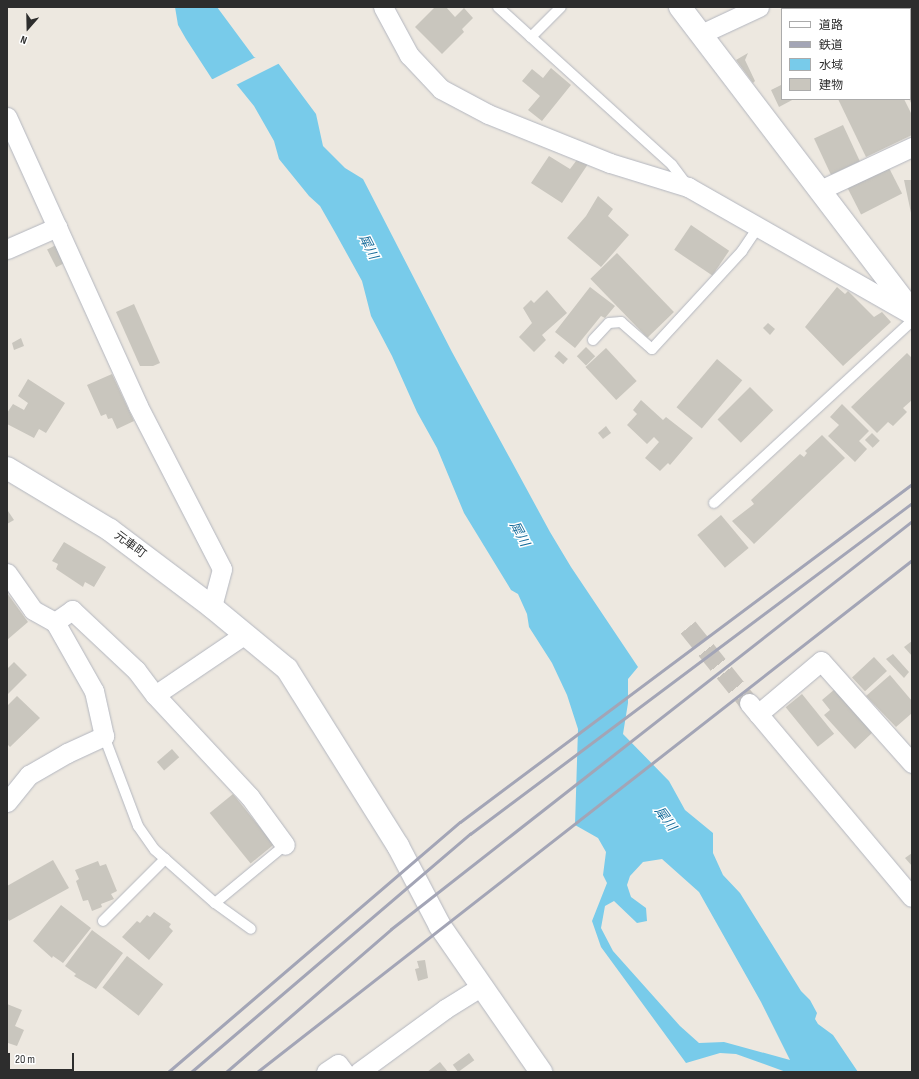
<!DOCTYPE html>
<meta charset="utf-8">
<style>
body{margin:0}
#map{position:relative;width:919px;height:1079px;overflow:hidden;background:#ede8e0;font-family:"Sofia Sans Condensed","Noto Sans JP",sans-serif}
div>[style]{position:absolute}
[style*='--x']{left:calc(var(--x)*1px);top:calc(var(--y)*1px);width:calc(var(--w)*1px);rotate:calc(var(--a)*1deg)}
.water>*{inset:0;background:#78cbea}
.pier>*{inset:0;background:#ede8e0}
.building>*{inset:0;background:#c9c6be;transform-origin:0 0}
.street-tunnel>*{height:19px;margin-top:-9.5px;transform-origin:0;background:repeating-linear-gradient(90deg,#c7c3bc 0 19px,transparent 0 29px)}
.roads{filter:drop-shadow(0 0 1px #b3b6bf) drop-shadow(0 0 1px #b3b6bf)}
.lane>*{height:10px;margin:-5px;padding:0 5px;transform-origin:5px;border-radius:5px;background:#fff}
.street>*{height:19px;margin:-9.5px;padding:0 9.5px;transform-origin:9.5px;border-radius:9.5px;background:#fff}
.secondary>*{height:22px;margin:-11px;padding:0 11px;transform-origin:11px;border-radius:11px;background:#fff}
.rail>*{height:3px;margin:-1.5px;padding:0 1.5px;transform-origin:1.5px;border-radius:1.5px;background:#a3a5b6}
span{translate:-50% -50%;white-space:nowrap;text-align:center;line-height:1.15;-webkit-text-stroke:3px #fff;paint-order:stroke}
.street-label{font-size:12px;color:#2d2d2d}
.water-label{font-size:13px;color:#146b9a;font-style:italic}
.frame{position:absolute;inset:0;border:8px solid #2d2d2d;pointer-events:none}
.legend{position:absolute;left:781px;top:8px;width:130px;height:92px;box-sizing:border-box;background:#fff;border:1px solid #ababab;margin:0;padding:5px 7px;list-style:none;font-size:12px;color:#2d2d2d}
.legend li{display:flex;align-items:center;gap:8px;height:20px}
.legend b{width:20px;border:1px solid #ababab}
.north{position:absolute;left:8px;top:8px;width:40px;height:40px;-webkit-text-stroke:3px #fff;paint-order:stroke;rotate:200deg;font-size:11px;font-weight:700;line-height:16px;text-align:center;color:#2d2d2d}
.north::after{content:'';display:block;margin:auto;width:14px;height:18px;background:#2d2d2d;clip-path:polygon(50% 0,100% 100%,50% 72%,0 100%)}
.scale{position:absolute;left:8px;top:1053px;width:66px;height:18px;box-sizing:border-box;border:2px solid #2d2d2d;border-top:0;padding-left:5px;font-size:12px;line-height:14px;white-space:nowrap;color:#2d2d2d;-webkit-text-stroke:3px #fff;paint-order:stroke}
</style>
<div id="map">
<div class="water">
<i style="clip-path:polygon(evenodd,175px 7px,217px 7px,254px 57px,278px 63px,316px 114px,323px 146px,345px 168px,363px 179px,452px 352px,550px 532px,571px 567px,638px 667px,628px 679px,628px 703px,623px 734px,669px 781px,685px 810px,713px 833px,713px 853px,723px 875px,740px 893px,801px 991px,810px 1000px,817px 1013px,815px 1019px,818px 1024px,833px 1035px,858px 1072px,786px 1072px,736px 1054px,720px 1053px,686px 1063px,601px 947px,592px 921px,607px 883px,603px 875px,606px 852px,598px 838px,575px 825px,578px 729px,567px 695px,552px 663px,529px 627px,527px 614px,518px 594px,511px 590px,464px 513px,437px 448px,417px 412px,392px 356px,371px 316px,362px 281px,336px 234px,320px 206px,309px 196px,279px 159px,274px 141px,254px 106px,237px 85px,212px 79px,186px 39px,178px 25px,175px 7px,662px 859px,699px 892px,761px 1002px,790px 1060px,724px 1042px,699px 1043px,680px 1026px,613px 951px,601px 928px,605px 906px,614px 901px,637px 923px,647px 921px,646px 908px,631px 897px,627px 885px,630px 876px,643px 862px,662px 859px)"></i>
</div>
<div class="pier">
<i style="clip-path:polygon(258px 56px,280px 63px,234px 86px,211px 80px)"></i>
</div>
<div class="building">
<i style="clip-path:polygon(435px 7px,446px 7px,455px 17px,464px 8px,473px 18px,462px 29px,464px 32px,442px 54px,415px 27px)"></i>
<i style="clip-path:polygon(912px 8px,912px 105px,909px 99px)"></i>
<i style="clip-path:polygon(748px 53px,745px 60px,755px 81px,753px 83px,736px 60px)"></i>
<i style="clip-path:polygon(551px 68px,571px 85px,542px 121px,528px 110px,540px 96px,522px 81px,532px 69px,543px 78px)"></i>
<i style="clip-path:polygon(782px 82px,782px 99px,794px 99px,779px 107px,771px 90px,781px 85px)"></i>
<i style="clip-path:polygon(838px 99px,904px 99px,912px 115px,912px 135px,866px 157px)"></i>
<i style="left:843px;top:125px;width:40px;height:32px;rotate:65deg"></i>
<i style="clip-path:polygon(549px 156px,570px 169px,579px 157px,590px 161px,562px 203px,531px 183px)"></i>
<i style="left:888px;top:166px;width:31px;height:46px;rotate:63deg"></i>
<i style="clip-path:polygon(904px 180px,912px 180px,912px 213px,911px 213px)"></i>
<i style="clip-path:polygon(598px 196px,613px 209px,608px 216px,629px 235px,601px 267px,567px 238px,586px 216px)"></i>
<i style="left:691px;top:225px;width:46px;height:30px;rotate:34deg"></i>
<i style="left:56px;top:245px;width:20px;height:10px;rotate:63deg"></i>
<i style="left:617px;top:253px;width:82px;height:37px;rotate:46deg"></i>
<i style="clip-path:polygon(590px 287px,615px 306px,605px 318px,601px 316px,575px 348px,555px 332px)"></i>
<i style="clip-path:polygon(837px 287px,845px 294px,848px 291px,874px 317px,882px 312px,891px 322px,843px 366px,805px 327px)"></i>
<i style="clip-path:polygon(547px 290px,567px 313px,542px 335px,546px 340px,534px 352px,519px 337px,532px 323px,523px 308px,531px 300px,534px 303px)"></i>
<i style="clip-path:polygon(134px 304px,160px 363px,153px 366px,140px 366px,116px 312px)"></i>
<i style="clip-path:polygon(768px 323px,775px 329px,770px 335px,763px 328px)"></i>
<i style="clip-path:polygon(21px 338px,24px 346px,14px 350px,12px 343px)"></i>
<i style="left:586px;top:347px;width:13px;height:13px;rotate:45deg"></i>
<i style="left:606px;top:348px;width:45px;height:28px;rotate:47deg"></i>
<i style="left:559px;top:351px;width:12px;height:7px;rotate:42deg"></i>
<i style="clip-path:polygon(907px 353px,912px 358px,912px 400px,903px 408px,907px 412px,893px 426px,888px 422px,877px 433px,851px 407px)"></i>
<i style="left:717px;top:359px;width:33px;height:63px;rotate:40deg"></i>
<i style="clip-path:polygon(112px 374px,134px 421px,117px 429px,112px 418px,108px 419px,106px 414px,101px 416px,87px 385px)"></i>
<i style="clip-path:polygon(28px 379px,65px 403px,46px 433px,39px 429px,34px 438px,7px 424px,7px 413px,13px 404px,24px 410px,28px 403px,18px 396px)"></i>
<i style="left:750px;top:387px;width:33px;height:46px;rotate:45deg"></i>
<i style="clip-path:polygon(641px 400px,663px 420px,666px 417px,693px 438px,670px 465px,668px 463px,660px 471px,645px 458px,659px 442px,654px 437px,647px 444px,627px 425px,637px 414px,633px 410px)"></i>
<i style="clip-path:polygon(842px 404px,869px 431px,859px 441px,867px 449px,855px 462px,828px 436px,839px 425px,830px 417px)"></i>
<i style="clip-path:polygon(606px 426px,611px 433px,603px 439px,598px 433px)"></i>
<i style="left:872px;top:433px;width:11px;height:10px;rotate:45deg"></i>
<i style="clip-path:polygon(822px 435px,845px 458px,754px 544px,732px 521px,754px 504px,751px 500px,800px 454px,804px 457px,807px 453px,805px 451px)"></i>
<i style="clip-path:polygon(8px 511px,14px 520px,7px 524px,7px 512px)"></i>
<i style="left:721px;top:515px;width:43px;height:31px;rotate:50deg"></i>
<i style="clip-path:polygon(64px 542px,106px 567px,94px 587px,85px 582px,83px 587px,56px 569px,58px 564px,52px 561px)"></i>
<i style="clip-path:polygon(7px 593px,28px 622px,7px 640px)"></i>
<i style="clip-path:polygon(912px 641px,912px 656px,904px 647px)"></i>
<i style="clip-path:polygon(893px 654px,909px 672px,904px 678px,886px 659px)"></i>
<i style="left:874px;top:657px;width:19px;height:30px;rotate:47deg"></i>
<i style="clip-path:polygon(14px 662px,27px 675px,7px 695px,7px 669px)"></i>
<i style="clip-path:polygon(890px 675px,912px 701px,912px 713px,896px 727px,866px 696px)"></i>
<i style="clip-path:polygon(835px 689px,873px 732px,855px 749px,824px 715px,830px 710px,822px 700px)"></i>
<i style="left:802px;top:694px;width:51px;height:21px;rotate:51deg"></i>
<i style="clip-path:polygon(17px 696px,40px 718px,10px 747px,7px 744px,7px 706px)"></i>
<i style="left:172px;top:749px;width:11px;height:20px;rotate:49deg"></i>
<i style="left:233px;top:794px;width:65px;height:30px;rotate:51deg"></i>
<i style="clip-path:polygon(912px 853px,912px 866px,905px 858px)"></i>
<i style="clip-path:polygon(53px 860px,69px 888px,9px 921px,7px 917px,7px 886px)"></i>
<i style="clip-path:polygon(98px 861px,100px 866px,106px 864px,117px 891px,111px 894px,114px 899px,101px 904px,102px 907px,92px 911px,88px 900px,83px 901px,76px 881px,79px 879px,75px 870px)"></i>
<i style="clip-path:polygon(61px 905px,91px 928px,63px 963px,53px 956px,52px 958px,33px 941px)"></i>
<i style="clip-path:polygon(154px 912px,171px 924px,169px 927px,173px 931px,149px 960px,122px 937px,137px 921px,140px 923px,147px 915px,150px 917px)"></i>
<i style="clip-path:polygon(92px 930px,123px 953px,96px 989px,74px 976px,76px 974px,65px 966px)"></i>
<i style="left:127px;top:956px;width:46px;height:40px;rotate:38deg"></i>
<i style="clip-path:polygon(425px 960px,428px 978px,418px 981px,415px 969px,419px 968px,417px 961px)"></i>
<i style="clip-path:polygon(7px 1004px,22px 1010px,15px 1026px,24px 1030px,17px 1046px,8px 1043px,7px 1046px)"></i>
<i style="left:469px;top:1053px;width:9px;height:20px;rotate:54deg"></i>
<i style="clip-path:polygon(440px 1062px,448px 1072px,427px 1072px)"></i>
</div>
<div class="street-tunnel">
<i style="--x:688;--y:627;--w:97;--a:51.2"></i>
</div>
<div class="roads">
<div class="lane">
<i style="--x:498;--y:7;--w:45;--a:42.3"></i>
<i style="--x:531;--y:37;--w:42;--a:-45"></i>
<i style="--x:531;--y:37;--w:190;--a:42.2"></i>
<i style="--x:672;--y:165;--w:25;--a:53"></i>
<i style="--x:593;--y:340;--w:23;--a:-47"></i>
<i style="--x:609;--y:323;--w:12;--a:-5"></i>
<i style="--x:621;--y:322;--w:41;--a:41.1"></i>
<i style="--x:652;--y:349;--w:133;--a:-47.4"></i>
<i style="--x:742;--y:251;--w:29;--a:-56"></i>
<i style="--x:714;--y:503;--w:269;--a:-42.6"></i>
<i style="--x:104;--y:736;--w:96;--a:69.3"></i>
<i style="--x:138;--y:826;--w:29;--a:55"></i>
<i style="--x:155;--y:850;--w:80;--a:41.5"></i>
<i style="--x:215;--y:903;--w:44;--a:35.8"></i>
<i style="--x:215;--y:903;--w:91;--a:-39.6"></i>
<i style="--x:103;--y:921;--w:88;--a:-45"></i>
</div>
<div class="street">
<i style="--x:383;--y:7;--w:55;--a:61.6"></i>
<i style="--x:409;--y:55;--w:47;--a:46.7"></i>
<i style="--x:441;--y:89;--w:53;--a:28"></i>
<i style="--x:488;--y:114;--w:131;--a:21.9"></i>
<i style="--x:610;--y:163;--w:82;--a:17.1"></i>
<i style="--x:688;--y:187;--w:258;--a:29.7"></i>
<i style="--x:701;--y:34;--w:64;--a:-25"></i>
<i style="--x:7;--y:117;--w:317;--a:65.6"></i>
<i style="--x:138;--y:406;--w:183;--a:62.7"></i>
<i style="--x:222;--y:569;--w:39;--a:105"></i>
<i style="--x:820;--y:190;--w:102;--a:-25.1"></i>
<i style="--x:7;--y:249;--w:55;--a:-23.7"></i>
<i style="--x:7;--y:573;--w:45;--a:54.9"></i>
<i style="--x:33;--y:610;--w:25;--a:29"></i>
<i style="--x:55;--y:622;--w:21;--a:-35"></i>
<i style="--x:72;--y:610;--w:88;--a:43.2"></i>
<i style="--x:136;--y:670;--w:31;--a:53"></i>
<i style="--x:155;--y:695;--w:139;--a:47"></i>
<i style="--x:250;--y:797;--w:59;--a:53.9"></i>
<i style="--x:155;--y:695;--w:109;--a:-34.1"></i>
<i style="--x:749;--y:703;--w:253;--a:50"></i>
<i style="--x:758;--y:714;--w:82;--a:-40.1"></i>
<i style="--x:821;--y:661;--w:137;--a:48.3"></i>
<i style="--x:7;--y:802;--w:35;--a:-51"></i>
<i style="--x:29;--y:775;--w:44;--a:-30.1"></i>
<i style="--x:67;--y:753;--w:41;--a:-24.7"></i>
<i style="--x:104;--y:736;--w:46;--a:-102.5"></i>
<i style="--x:94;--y:691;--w:79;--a:-119.5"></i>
<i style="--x:326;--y:1072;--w:14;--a:-34"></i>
<i style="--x:338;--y:1064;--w:10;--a:53"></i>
<i style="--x:359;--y:1072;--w:107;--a:-36.2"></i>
<i style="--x:445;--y:1009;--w:44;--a:-31.9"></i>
</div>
<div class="secondary">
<i style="--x:680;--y:7;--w:383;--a:52.7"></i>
<i style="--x:7;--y:468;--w:120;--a:31"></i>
<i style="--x:110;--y:530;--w:128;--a:37"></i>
<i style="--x:212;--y:607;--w:97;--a:39.6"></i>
<i style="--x:287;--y:669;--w:209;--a:57.9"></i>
<i style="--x:398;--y:846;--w:90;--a:62.3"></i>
<i style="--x:440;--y:926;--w:178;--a:55.3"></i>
</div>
</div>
<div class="rail">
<i style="--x:168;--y:1072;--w:384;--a:-40.6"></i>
<i style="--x:460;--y:822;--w:564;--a:-36.79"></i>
<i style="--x:191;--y:1072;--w:367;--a:-40.5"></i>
<i style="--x:470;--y:834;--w:552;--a:-36.83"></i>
<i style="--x:226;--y:1072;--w:218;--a:-40.9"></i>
<i style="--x:391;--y:929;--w:662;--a:-38.06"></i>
<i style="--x:257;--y:1072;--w:831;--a:-38.01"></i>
</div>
<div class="street-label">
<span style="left:130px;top:545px;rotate:37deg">元車町</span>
</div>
<div class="water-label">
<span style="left:368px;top:247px;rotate:63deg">犀川</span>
<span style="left:519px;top:534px;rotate:62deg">犀川</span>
<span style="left:665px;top:819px;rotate:54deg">犀川</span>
</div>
<div class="frame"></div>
<ul class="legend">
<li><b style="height:5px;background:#fff"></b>道路</li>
<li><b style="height:5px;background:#a3a5b6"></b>鉄道</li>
<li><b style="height:11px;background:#78cbea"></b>水域</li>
<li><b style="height:11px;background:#c9c6be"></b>建物</li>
</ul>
<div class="north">N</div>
<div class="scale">20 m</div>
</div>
